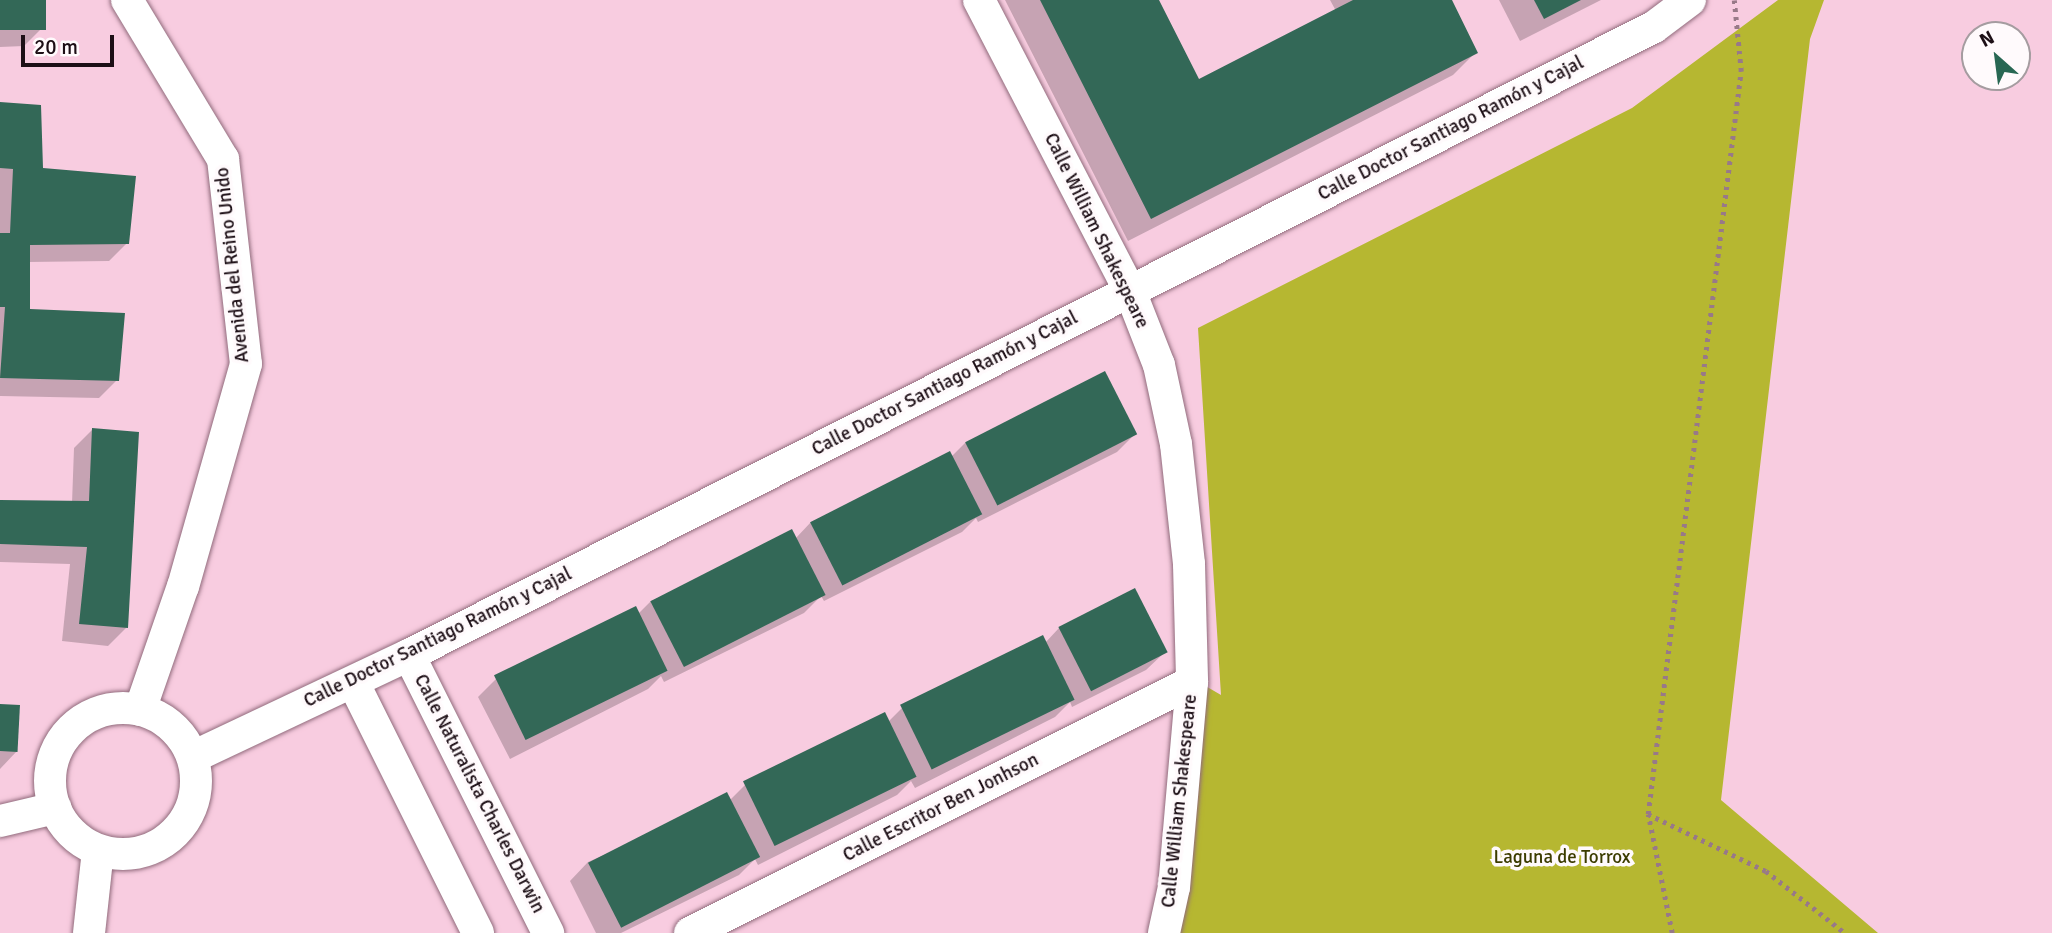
<!DOCTYPE html>
<meta charset="utf-8">
<style>
body{margin:0}
#map{position:relative;width:2052px;height:933px;overflow:hidden;background:#f8cce0;font-family:Signika,sans-serif}
div>[style]{position:absolute}
[style*='--x']{left:calc(var(--x)*1px);top:calc(var(--y)*1px);width:calc(var(--w)*1px);rotate:calc(var(--a)*1deg)}
.green>*{inset:0;background:#b6b731}
.shadow>*{inset:0;background:#0003}
.building>*{inset:0;background:#336857;transform-origin:0 0}
.path>*{height:4.5px;margin-top:-2.25px;transform-origin:0;background:repeating-linear-gradient(90deg,#987988 0 3.5px,transparent 0 8.5px)}
.roads{filter:drop-shadow(0 0 2px #916b7c) drop-shadow(0 0 2px #916b7c)}
.minor>*{height:32px;margin:-16px;padding:0 16px;transform-origin:16px;border-radius:16px;background:#fff}
.minor>.ring{margin:-16px;padding:0;box-sizing:content-box;background:none;border:32px solid #fff;border-radius:50%}
span{translate:-50% -50%;white-space:nowrap;text-align:center;line-height:1.15;-webkit-text-stroke:7px #fffafc;paint-order:stroke}
.street-label{font-size:19px;color:#1d0f16}
.park-label{font-size:19px;color:#3c3c00}
.north{position:absolute;left:1961px;top:21px;width:70px;height:70px;box-sizing:border-box;background:#fffafc;border:2px solid #a59ca0;border-radius:50%;rotate:332deg;font-size:19px;font-weight:700;line-height:28px;text-align:center;color:#1d0f16}
.north::after{content:'';display:block;margin:auto;width:24px;height:32px;background:#286753;clip-path:polygon(50% 0,100% 100%,50% 72%,0 100%)}
.scale{position:absolute;left:21px;top:35px;width:93px;height:32px;box-sizing:border-box;border:4px solid #1d0f16;border-top:0;padding-left:9px;font-size:21px;line-height:24px;white-space:nowrap;color:#1d0f16;-webkit-text-stroke:5px #fffafc;paint-order:stroke}
</style>
<div id="map">
<div class="green">
<i style="clip-path:polygon(1778px 0,1824px 0,1810px 39px,1721px 800px,1878px 933px,1161px 933px,1190px 677px,1221px 695px,1198px 328px,1632px 108px)"></i>
</div>
<div class="shadow">
<i style="clip-path:polygon(0 0,44px 0,42px 28px,24px 46px,0 47px)"></i>
<i style="clip-path:polygon(1005px 0,1157px 0,1198px 81px,1336px 11px,1330px 0,1450px 0,1476px 52px,1453px 75px,1128px 241px)"></i>
<i style="clip-path:polygon(1499px 0,1601px 0,1520px 41px)"></i>
<i style="clip-path:polygon(0 104px,41px 170px,127px 243px,109px 261px,28px 262px,29px 310px,117px 380px,99px 398px,0 396px)"></i>
<i style="clip-path:polygon(92px 430px,126px 628px,108px 646px,62px 641px,70px 564px,0 562px,0 502px,72px 503px,74px 448px)"></i>
<i style="clip-path:polygon(1135px 434px,1117px 452px,978px 522px,976px 518px,962px 532px,824px 601px,821px 596px,804px 613px,664px 682px,661px 676px,648px 689px,510px 759px,478px 697px,496px 679px,638px 614px,651px 601px,795px 539px,811px 522px,951px 457px,965px 443px)"></i>
<i style="clip-path:polygon(1059px 628px,1165px 652px,1146px 670px,1072px 707px,1070px 702px,1055px 717px,915px 788px,911px 781px,897px 795px,758px 865px,755px 859px,739px 875px,621px 933px,596px 933px,570px 881px,588px 862px,730px 800px,745px 785px,888px 722px,902px 708px,1045px 643px)"></i>
<i style="clip-path:polygon(0 706px,17px 751px,0 769px)"></i>
</div>
<div class="building">
<i style="left:0;top:0;width:46px;height:30px"></i>
<i style="clip-path:polygon(1040px 0,1159px 0,1199px 79px,1353px 0,1452px 0,1478px 53px,1151px 219px)"></i>
<i style="clip-path:polygon(1534px 0,1581px 0,1544px 19px)"></i>
<i style="clip-path:polygon(0 102px,41px 105px,43px 168px,136px 176px,129px 244px,30px 245px,30px 309px,125px 313px,119px 381px,0 378px,5px 307px,0 307px,0 233px,10px 233px,13px 169px,0 168px)"></i>
<i style="left:1105px;top:371px;width:71px;height:157px;rotate:63deg"></i>
<i style="clip-path:polygon(92px 428px,139px 432px,128px 628px,79px 624px,87px 547px,0 544px,0 500px,89px 501px)"></i>
<i style="left:950px;top:451px;width:71px;height:157px;rotate:63deg"></i>
<i style="left:792px;top:529px;width:74px;height:159px;rotate:63deg"></i>
<i style="left:1135px;top:588px;width:72px;height:86px;rotate:63deg"></i>
<i style="left:636px;top:606px;width:72px;height:158px;rotate:64deg"></i>
<i style="left:1043px;top:635px;width:72px;height:159px;rotate:64deg"></i>
<i style="left:0;top:704px;width:20px;height:47px;rotate:3deg"></i>
<i style="left:885px;top:712px;width:72px;height:158px;rotate:64deg"></i>
<i style="left:727px;top:792px;width:73px;height:156px;rotate:63deg"></i>
</div>
<div class="path">
<i style="--x:1648;--y:814;--w:131;--a:25.8"></i>
<i style="--x:1766;--y:871;--w:100;--a:38.1"></i>
<i style="--x:1672;--y:933;--w:121;--a:-101.4"></i>
<i style="--x:1648;--y:814;--w:749;--a:-82.87"></i>
<i style="--x:1741;--y:71;--w:71;--a:-95.6"></i>
</div>
<div class="roads">
<div class="minor">
<i style="--x:127;--y:0;--w:186;--a:58.9"></i>
<i style="--x:223;--y:159;--w:206;--a:83.6"></i>
<i style="--x:246;--y:364;--w:231;--a:105.8"></i>
<i style="--x:183;--y:586;--w:131;--a:109.1"></i>
<i style="--x:979;--y:0;--w:328;--a:62.6"></i>
<i style="--x:1130;--y:291;--w:79;--a:68.6"></i>
<i style="--x:1159;--y:365;--w:81;--a:77.9"></i>
<i style="--x:1176;--y:444;--w:121;--a:83.8"></i>
<i style="--x:1189;--y:564;--w:118;--a:88.5"></i>
<i style="--x:1192;--y:682;--w:206;--a:95"></i>
<i style="--x:1174;--y:887;--w:47;--a:102.3"></i>
<i style="--x:409;--y:655;--w:311;--a:63.4"></i>
<i style="--x:353;--y:682;--w:280;--a:63.5"></i>
<i class="ring" style="left:50px;top:708px;width:114px;height:114px"></i>
<i style="--x:193;--y:757;--w:239;--a:-25.3"></i>
<i style="--x:409;--y:655;--w:1394;--a:-26.77"></i>
<i style="--x:1654;--y:27;--w:45;--a:-36.9"></i>
<i style="--x:0;--y:821;--w:57;--a:-13.3"></i>
<i style="--x:89;--y:933;--w:83;--a:-83.8"></i>
<i style="--x:690;--y:933;--w:561;--a:-26.57"></i>
</div>
</div>
<div class="street-label">
<span style="left:1451px;top:129px;rotate:-27deg">Calle Doctor Santiago Ramón y Cajal</span>
<span style="left:1096px;top:231px;rotate:64deg">Calle William Shakespeare</span>
<span style="left:233px;top:265px;rotate:-96deg">Avenida del Reino Unido</span>
<span style="left:945px;top:384px;rotate:-27deg">Calle Doctor Santiago Ramón y Cajal</span>
<span style="left:438px;top:638px;rotate:-26deg">Calle Doctor Santiago Ramón y Cajal</span>
<span style="left:479px;top:794px;rotate:63deg">Calle Naturalista Charles Darwin</span>
<span style="left:1180px;top:801px;rotate:-84deg">Calle William Shakespeare</span>
<span style="left:941px;top:808px;rotate:-27deg">Calle Escritor Ben Jonhson</span>
</div>
<div class="park-label">
<span style="left:1562px;top:858px">Laguna de Torrox</span>
</div>
<div class="north">N</div>
<div class="scale">20 m</div>
</div>
